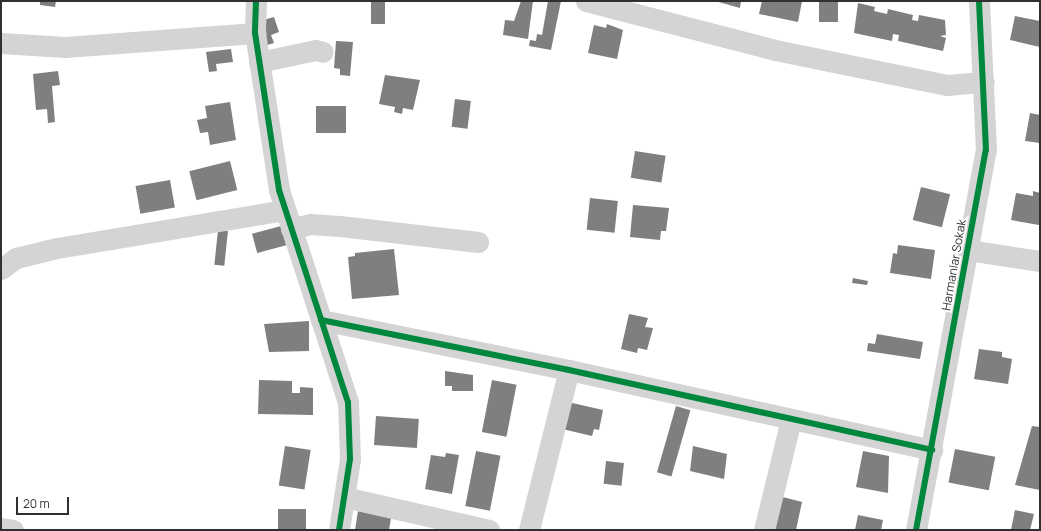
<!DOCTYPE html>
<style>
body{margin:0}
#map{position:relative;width:1041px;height:531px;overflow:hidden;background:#fff;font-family:Manrope,sans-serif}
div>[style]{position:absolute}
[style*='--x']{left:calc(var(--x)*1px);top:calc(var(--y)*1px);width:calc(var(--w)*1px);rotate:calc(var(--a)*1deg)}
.building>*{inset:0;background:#7f7f7f;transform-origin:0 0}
.minor>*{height:21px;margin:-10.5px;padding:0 10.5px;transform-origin:10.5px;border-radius:10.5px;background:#d4d4d4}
.cycleway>*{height:6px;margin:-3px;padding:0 3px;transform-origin:3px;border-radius:3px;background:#00873e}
span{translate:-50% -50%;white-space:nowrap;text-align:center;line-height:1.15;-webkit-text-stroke:4px #fff;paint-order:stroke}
.street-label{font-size:12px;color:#303030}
.frame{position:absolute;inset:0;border:2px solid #303030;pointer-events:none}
.scale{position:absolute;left:16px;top:497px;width:53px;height:18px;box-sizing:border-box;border:2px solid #303030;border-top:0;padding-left:5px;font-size:12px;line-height:14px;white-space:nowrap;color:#303030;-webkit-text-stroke:3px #fff;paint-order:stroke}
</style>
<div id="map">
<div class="building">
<i style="clip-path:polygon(40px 1px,56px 1px,55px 7px,40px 5px)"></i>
<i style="left:371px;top:1px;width:14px;height:23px"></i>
<i style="clip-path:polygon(521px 1px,533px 1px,528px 39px,503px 35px,505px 20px,514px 21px)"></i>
<i style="clip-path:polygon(548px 1px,561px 1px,551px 50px,529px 46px,530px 40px,536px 41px,537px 34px,542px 35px)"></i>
<i style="clip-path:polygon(715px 1px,741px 1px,740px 8px)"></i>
<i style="clip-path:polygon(762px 1px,802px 1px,798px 22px,759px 14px)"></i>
<i style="left:819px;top:1px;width:19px;height:21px"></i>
<i style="clip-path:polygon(858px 3px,875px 7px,874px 11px,887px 14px,888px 9px,913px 15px,912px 20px,918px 21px,919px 15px,945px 20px,946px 35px,940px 36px,946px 38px,943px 51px,898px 41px,899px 35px,893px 34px,892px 41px,854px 33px)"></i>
<i style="clip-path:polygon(1015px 16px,1040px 21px,1040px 47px,1010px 40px)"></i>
<i style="clip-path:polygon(274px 17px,279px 32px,271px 35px,274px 43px,264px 46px,256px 22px)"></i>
<i style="clip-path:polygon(607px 24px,623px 30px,617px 59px,588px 53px,594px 25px,606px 28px)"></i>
<i style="clip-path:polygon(336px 41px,353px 42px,350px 76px,340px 75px,340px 69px,334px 68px)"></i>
<i style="clip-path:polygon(231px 49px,233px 62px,216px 64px,217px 71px,209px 72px,206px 52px)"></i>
<i style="clip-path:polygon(58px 71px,60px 85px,52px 86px,55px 122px,48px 123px,47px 109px,36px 110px,33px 74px)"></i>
<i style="clip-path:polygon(385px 75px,420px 80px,413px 110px,403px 108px,402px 114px,394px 112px,395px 107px,379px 104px)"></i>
<i style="left:455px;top:99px;width:16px;height:28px;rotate:7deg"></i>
<i style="clip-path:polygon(230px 102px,236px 140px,210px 145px,208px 132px,200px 133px,197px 120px,207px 118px,205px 106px)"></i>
<i style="left:316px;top:106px;width:30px;height:27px"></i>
<i style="clip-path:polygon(1030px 113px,1040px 115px,1040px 143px,1025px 141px)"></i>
<i style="left:635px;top:151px;width:31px;height:27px;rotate:9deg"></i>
<i style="left:230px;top:161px;width:30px;height:42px;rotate:76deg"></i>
<i style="left:170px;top:180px;width:28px;height:35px;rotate:80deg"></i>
<i style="left:921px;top:187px;width:30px;height:34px;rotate:14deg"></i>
<i style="clip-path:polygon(1033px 191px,1040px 193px,1040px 230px,1039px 225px,1011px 220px,1016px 193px,1033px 196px)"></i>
<i style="left:590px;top:198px;width:28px;height:32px;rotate:6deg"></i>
<i style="clip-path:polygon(633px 205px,669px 208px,666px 231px,661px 231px,660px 240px,630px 237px)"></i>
<i style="left:281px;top:226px;width:20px;height:30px;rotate:75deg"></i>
<i style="left:218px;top:230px;width:10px;height:35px;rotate:6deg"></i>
<i style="clip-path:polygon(898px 245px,935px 250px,931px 279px,890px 273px,893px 253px,897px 254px)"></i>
<i style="clip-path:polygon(394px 249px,399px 295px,352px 299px,348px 257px,355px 256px,355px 253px)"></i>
<i style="clip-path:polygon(853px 278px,868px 281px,867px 285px,852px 283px)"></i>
<i style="clip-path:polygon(629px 314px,648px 318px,645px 327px,653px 328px,647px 350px,638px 348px,637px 353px,621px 349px)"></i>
<i style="clip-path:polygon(309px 321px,309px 351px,269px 352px,264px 324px)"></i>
<i style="clip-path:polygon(877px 334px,923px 342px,920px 359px,867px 351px,868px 343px,875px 344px)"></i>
<i style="clip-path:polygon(979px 349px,1002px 352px,1002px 357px,1012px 359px,1008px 384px,974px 379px)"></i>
<i style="clip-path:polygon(445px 371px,473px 375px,473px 391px,452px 391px,452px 386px,445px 386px)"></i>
<i style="clip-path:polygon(259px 380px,292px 381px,292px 393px,300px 393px,300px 387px,313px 388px,313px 415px,258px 414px)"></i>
<i style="left:492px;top:380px;width:25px;height:53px;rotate:11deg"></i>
<i style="clip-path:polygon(568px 402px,603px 410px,599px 430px,594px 429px,592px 436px,558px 428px)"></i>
<i style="left:676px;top:406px;width:15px;height:69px;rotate:16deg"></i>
<i style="left:376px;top:416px;width:43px;height:29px;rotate:4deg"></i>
<i style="clip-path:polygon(1032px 426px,1040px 427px,1040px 490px,1015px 485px)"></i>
<i style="left:285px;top:446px;width:26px;height:40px;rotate:9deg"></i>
<i style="clip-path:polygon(693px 446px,727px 454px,724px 479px,690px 471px)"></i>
<i style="left:955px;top:449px;width:41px;height:34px;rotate:11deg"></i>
<i style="left:476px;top:451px;width:25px;height:56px;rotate:11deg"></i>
<i style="clip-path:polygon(863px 451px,889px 456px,888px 493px,856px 487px)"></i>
<i style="clip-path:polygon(446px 453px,459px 455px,452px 494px,425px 489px,431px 455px,445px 457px)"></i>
<i style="left:606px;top:461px;width:18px;height:23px;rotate:6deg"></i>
<i style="clip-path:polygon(779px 496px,802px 502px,796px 530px,771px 530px)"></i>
<i style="left:278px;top:509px;width:28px;height:21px"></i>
<i style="clip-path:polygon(1015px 510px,1034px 514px,1030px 530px,1011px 530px)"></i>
<i style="clip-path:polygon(358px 511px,391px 518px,389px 530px,355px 530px)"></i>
<i style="clip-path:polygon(858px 515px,883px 520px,881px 530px,855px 530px)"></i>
</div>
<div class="minor">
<i style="--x:256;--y:1;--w:32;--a:92"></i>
<i style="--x:255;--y:33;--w:159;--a:81.3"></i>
<i style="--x:279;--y:190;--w:223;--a:72"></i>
<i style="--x:348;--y:402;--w:57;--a:88"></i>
<i style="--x:350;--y:459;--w:72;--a:98.8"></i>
<i style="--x:586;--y:1;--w:195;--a:14.5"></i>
<i style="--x:775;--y:50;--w:176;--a:11.5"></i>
<i style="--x:947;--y:85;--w:37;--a:-5"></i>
<i style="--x:1;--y:43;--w:64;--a:3.6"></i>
<i style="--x:65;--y:47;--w:191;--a:-4.2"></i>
<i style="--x:259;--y:62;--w:58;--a:-11.9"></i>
<i style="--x:316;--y:50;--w:7;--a:16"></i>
<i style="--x:291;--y:229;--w:20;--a:-15"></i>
<i style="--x:310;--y:224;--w:30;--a:4"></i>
<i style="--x:340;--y:226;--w:139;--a:6.6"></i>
<i style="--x:968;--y:250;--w:73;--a:8.7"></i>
<i style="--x:1;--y:269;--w:19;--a:-36"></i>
<i style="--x:16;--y:258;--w:42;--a:-13.7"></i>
<i style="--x:57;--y:248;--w:230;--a:-9.5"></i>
<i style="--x:321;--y:320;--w:253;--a:11.4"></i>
<i style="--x:569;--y:370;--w:372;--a:12.4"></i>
<i style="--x:344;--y:497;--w:149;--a:12.8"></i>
<i style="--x:1;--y:528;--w:12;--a:9"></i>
<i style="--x:529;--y:530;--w:165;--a:-76"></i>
<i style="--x:764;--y:530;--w:114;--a:-76.3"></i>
<i style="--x:916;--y:530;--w:386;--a:-79.6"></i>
<i style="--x:986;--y:150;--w:149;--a:-92.7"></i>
</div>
<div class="cycleway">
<i style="--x:256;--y:1;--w:32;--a:92"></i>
<i style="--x:255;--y:33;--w:159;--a:81.3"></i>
<i style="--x:279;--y:190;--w:223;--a:72"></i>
<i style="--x:348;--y:402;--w:57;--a:88"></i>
<i style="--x:350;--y:459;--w:72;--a:98.8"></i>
<i style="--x:321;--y:320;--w:253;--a:11.4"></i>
<i style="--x:569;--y:370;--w:372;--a:12.4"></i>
<i style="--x:916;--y:530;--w:386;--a:-79.6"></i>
<i style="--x:986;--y:150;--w:149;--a:-92.7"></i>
</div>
<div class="street-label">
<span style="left:954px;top:265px;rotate:-80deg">Harmanlar Sokak</span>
</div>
<div class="frame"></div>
<div class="scale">20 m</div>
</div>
